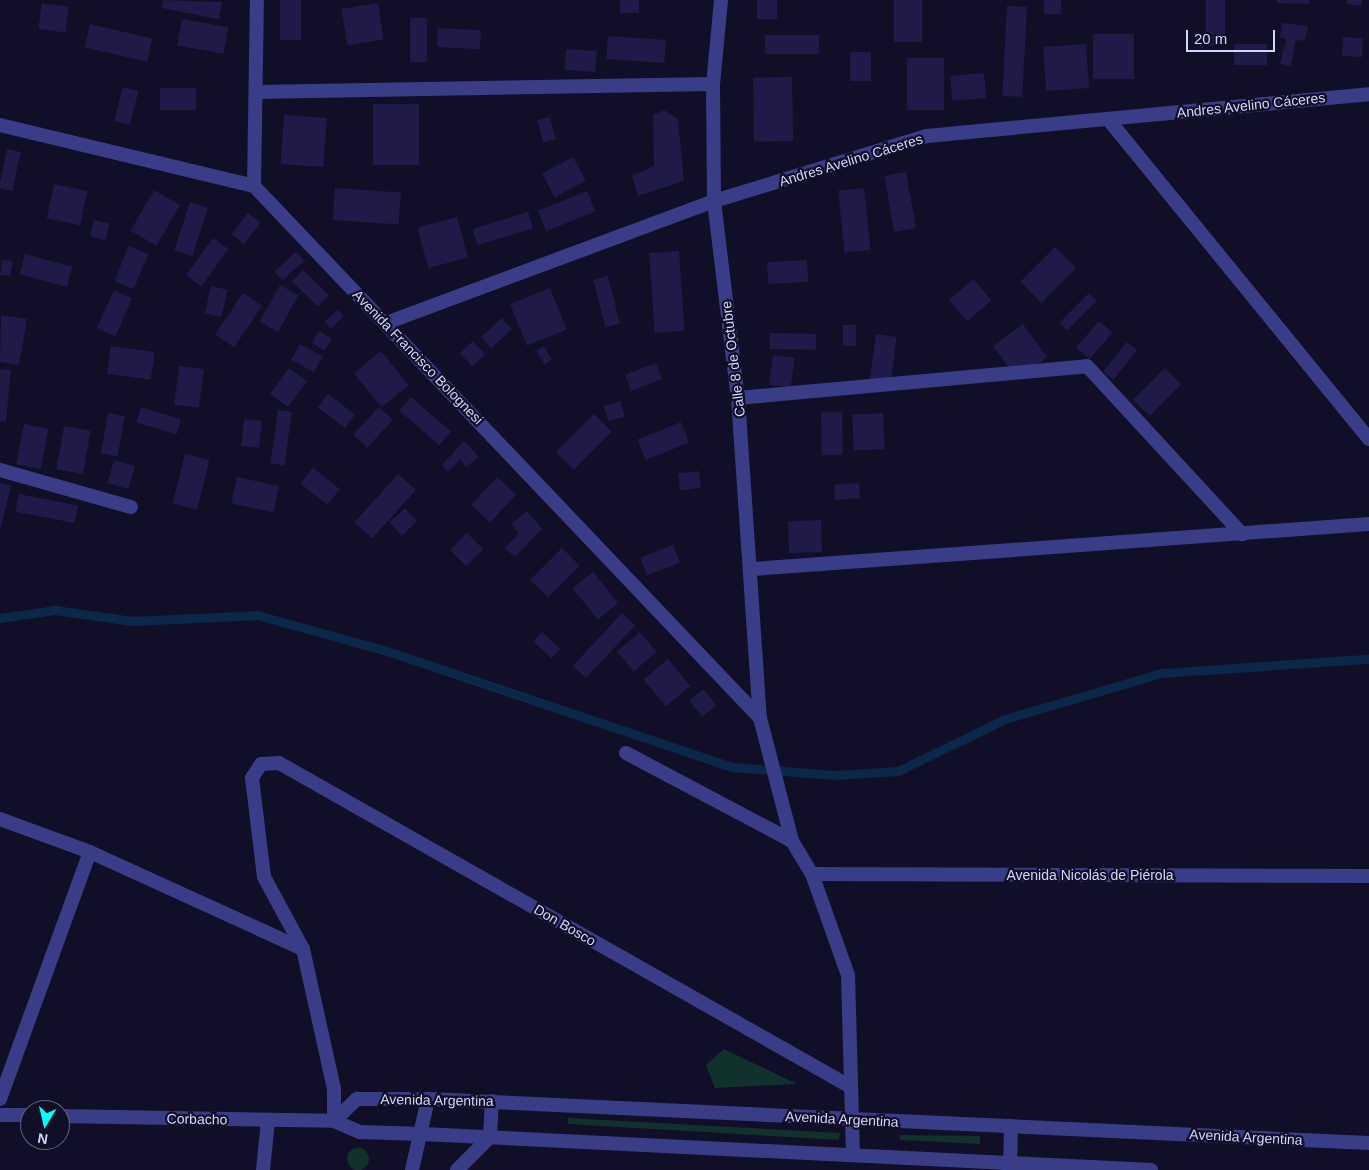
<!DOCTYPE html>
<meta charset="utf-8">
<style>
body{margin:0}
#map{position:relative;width:1369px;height:1170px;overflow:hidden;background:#100f27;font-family:Arial,sans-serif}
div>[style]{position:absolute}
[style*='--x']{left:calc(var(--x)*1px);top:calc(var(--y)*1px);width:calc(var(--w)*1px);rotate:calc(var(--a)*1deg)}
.green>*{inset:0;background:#11312d}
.round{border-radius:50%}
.stream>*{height:9px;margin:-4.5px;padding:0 4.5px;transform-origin:4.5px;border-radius:4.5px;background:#0b284a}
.building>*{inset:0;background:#1f1a48;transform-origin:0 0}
.service>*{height:14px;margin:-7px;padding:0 7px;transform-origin:7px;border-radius:7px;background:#393d87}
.minor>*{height:14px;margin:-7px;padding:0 7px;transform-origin:7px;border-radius:7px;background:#393d87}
.tertiary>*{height:14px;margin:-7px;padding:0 7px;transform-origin:7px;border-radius:7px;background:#393d87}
span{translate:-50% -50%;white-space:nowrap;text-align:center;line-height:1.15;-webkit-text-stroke:4.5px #100f27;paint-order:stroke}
.street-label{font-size:14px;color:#d5d4ff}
.north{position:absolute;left:20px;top:1100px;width:50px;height:50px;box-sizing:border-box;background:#100f27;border:1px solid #5f5e7d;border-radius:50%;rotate:189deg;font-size:14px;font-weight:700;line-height:20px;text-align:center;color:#d5d4ff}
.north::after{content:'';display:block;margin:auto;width:18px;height:22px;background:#0ff;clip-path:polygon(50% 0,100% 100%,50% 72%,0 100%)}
.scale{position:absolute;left:1186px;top:30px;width:89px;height:22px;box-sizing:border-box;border:2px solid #d5d4ff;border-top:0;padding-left:6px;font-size:15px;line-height:18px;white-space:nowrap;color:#d5d4ff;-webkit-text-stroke:4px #100f27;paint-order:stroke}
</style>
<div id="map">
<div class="green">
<i style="clip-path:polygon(724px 1049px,797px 1084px,715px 1088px,706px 1065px)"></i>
<i style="clip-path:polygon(568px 1118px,840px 1133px,839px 1140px,568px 1124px)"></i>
<i style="clip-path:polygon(899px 1135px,980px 1136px,980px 1144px,900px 1140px)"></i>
<i class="round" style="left:347px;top:1148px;width:22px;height:22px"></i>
</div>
<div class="stream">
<i style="--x:0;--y:618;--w:56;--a:-8.3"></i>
<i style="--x:55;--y:610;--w:78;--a:8.1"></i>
<i style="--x:132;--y:621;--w:125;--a:-2.7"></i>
<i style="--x:257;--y:615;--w:132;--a:15.4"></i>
<i style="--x:384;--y:650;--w:367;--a:18.6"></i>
<i style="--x:732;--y:767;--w:102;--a:4.5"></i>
<i style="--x:834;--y:775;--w:64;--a:-3.6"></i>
<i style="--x:898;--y:771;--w:119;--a:-25.9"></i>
<i style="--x:1005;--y:719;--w:163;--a:-16.4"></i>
<i style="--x:1161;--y:673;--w:208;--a:-3.9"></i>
</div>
<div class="building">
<i style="clip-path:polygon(163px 0,222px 2px,219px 19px,162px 8px)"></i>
<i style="left:280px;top:0;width:21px;height:40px"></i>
<i style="left:620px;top:0;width:19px;height:13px"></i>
<i style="left:757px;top:0;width:20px;height:19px"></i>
<i style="left:894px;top:0;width:28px;height:42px"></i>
<i style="left:1044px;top:0;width:17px;height:14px"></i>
<i style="left:1206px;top:0;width:19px;height:46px"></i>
<i style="clip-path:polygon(1277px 0,1309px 0,1309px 4px,1277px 3px)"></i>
<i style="clip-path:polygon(1347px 0,1362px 0,1361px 6px,1347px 4px)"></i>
<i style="left:42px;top:3px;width:27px;height:26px;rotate:8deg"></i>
<i style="left:378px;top:3px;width:37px;height:37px;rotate:81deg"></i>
<i style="left:1007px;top:6px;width:20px;height:90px;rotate:3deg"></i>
<i style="left:410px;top:18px;width:17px;height:44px"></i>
<i style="left:182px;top:19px;width:47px;height:27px;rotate:10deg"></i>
<i style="clip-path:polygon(1282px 23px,1308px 26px,1305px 41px,1296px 40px,1291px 66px,1280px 64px,1286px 39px,1280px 38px)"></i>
<i style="left:90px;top:24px;width:64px;height:24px;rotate:13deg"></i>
<i style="left:438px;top:28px;width:43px;height:19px;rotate:3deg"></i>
<i style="left:1093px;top:34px;width:41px;height:45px"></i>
<i style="left:819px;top:35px;width:19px;height:54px;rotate:90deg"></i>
<i style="left:608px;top:36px;width:58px;height:23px;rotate:4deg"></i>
<i style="left:1343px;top:37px;width:20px;height:19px;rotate:3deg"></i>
<i style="left:1086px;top:44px;width:44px;height:43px;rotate:86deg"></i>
<i style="left:1234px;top:44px;width:33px;height:21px"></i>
<i style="left:566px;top:49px;width:31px;height:21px;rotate:4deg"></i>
<i style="left:850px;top:52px;width:21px;height:29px"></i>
<i style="left:907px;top:58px;width:37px;height:52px"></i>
<i style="left:984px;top:73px;width:25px;height:34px;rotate:85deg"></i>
<i style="left:792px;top:77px;width:64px;height:39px;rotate:89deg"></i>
<i style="left:123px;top:87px;width:16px;height:35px;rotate:15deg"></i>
<i style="left:160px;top:88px;width:36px;height:22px"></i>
<i style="left:373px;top:104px;width:46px;height:61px"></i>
<i style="clip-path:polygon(664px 110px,678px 119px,684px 181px,638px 196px,632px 176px,654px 166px,653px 115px)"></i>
<i style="left:284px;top:115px;width:43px;height:49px;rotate:4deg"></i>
<i style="left:550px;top:117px;width:23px;height:13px;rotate:75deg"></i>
<i style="left:7px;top:149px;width:14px;height:40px;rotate:12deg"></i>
<i style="left:573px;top:157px;width:27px;height:35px;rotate:62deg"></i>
<i style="left:906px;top:172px;width:57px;height:22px;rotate:80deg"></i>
<i style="left:54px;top:184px;width:34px;height:35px;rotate:12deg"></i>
<i style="left:335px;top:188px;width:66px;height:32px;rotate:4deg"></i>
<i style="left:864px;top:188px;width:62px;height:26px;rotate:84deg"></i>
<i style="left:154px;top:190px;width:30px;height:47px;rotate:30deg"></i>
<i style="left:587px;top:191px;width:22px;height:53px;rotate:68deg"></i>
<i style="left:190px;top:202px;width:19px;height:51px;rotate:18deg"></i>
<i style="left:528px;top:212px;width:17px;height:58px;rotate:73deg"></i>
<i style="left:248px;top:213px;width:16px;height:27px;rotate:38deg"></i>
<i style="left:457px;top:217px;width:42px;height:41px;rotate:75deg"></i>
<i style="left:94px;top:220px;width:16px;height:17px;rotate:14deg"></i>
<i style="left:213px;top:238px;width:19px;height:46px;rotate:36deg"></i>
<i style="left:129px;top:246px;width:21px;height:38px;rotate:23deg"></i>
<i style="left:1055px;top:247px;width:30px;height:49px;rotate:45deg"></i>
<i style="left:679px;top:251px;width:80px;height:30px;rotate:86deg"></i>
<i style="left:296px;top:252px;width:12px;height:29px;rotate:48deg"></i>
<i style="left:25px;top:254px;width:49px;height:21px;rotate:15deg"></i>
<i style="clip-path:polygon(2px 260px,13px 261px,10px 276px,0 275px)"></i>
<i style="left:807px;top:260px;width:22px;height:40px;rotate:87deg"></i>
<i style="left:303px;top:270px;width:36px;height:16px;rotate:44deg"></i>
<i style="left:608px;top:276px;width:49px;height:15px;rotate:76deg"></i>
<i style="left:973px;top:279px;width:28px;height:32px;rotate:49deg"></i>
<i style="left:280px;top:285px;width:21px;height:42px;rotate:29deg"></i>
<i style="left:211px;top:286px;width:17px;height:28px;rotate:13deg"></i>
<i style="left:550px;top:288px;width:45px;height:43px;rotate:68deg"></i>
<i style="left:114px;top:290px;width:20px;height:42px;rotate:24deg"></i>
<i style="left:243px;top:293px;width:23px;height:50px;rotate:34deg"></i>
<i style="left:1089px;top:293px;width:11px;height:42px;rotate:45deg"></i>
<i style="left:338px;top:310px;width:9px;height:18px;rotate:49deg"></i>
<i style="clip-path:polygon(1px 315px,27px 319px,19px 365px,0 362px)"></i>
<i style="left:502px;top:318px;width:15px;height:28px;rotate:48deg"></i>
<i style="left:1099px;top:321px;width:18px;height:35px;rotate:41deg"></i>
<i style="left:1023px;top:324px;width:41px;height:37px;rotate:54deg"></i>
<i style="left:843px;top:325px;width:13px;height:21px"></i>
<i style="left:319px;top:331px;width:15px;height:14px;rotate:32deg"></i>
<i style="left:770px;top:333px;width:46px;height:16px;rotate:1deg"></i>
<i style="left:876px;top:334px;width:21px;height:45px;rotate:8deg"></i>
<i style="left:473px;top:341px;width:18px;height:18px;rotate:47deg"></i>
<i style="left:1127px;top:342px;width:13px;height:38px;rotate:39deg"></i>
<i style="left:300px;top:344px;width:26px;height:18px;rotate:29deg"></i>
<i style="left:111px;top:346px;width:44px;height:28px;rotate:8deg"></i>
<i style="left:544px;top:346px;width:16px;height:9px;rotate:60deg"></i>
<i style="left:381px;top:351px;width:44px;height:35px;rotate:51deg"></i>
<i style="left:773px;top:355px;width:22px;height:30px;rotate:8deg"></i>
<i style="left:656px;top:363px;width:17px;height:33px;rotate:69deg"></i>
<i style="left:179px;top:366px;width:25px;height:39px;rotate:7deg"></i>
<i style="left:289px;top:368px;width:22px;height:32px;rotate:36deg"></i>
<i style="left:1165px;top:368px;width:23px;height:45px;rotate:45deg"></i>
<i style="clip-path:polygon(0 369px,11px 370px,6px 422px,0 421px)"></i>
<i style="left:328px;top:394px;width:34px;height:17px;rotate:37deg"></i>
<i style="left:411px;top:397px;width:53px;height:18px;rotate:41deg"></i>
<i style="left:620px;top:401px;width:16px;height:17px;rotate:72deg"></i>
<i style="left:141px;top:407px;width:42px;height:16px;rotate:17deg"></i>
<i style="left:379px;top:407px;width:19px;height:38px;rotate:43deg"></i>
<i style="left:278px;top:410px;width:14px;height:54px;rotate:8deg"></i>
<i style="left:842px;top:412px;width:43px;height:21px;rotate:89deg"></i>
<i style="left:108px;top:413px;width:17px;height:41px;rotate:10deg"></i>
<i style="left:883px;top:413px;width:36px;height:31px;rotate:87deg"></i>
<i style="left:594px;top:414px;width:25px;height:54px;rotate:45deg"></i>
<i style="left:244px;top:419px;width:18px;height:27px;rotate:6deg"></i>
<i style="left:681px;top:422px;width:22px;height:47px;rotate:68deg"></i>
<i style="left:24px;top:424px;width:25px;height:41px;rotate:11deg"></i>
<i style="left:64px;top:426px;width:27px;height:44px;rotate:10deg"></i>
<i style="clip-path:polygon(464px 441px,479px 457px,466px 467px,460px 459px,448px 472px,442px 465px)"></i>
<i style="left:185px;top:454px;width:25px;height:51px;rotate:14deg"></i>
<i style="left:114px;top:460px;width:22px;height:24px;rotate:16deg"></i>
<i style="left:313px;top:468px;width:34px;height:20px;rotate:38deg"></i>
<i style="left:699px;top:471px;width:17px;height:21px;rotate:83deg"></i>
<i style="left:398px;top:474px;width:24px;height:65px;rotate:42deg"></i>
<i style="left:237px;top:477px;width:43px;height:27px;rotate:12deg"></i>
<i style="left:497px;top:477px;width:26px;height:38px;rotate:43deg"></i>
<i style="clip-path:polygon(0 483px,11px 486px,1px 527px,0 527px)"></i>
<i style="left:859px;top:483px;width:15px;height:25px;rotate:86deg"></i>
<i style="left:19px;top:494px;width:60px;height:18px;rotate:11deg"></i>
<i style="left:405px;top:508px;width:18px;height:21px;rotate:47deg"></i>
<i style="clip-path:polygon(527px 511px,542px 529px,515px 557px,505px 548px,519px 533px,511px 524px)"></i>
<i style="left:821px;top:520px;width:32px;height:33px;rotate:88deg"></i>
<i style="left:467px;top:533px;width:23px;height:24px;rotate:45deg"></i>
<i style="left:673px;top:545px;width:19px;height:35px;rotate:69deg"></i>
<i style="left:562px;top:548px;width:25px;height:45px;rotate:45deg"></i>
<i style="left:593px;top:572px;width:40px;height:26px;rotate:51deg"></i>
<i style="left:622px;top:613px;width:18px;height:72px;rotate:43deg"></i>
<i style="left:542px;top:632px;width:25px;height:13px;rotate:43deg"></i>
<i style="left:640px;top:632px;width:26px;height:30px;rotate:50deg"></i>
<i style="left:668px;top:659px;width:35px;height:32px;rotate:50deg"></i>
<i style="left:703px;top:689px;width:21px;height:18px;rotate:51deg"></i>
</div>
<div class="service">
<i style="--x:1108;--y:119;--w:413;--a:50.8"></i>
<i style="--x:738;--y:398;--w:350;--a:-5.2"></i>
<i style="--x:1087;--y:366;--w:229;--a:47.3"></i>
</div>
<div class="minor">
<i style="--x:721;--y:0;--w:84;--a:95.4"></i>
<i style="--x:713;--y:84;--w:117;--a:89.5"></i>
<i style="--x:714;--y:201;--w:198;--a:83.1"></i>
<i style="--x:738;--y:398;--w:321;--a:86.1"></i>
<i style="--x:256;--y:92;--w:457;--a:-1"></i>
<i style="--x:254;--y:186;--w:186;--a:-89.1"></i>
<i style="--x:386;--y:323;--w:350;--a:-20.4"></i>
<i style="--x:714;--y:201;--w:223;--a:-17"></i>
<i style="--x:927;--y:136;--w:444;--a:-5.4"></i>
<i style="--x:0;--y:470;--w:136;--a:15.8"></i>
<i style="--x:753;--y:569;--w:618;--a:-4.18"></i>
<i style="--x:626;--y:753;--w:188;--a:27.9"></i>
<i style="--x:0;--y:819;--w:96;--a:20.1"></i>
<i style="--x:90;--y:852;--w:234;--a:24.5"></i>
<i style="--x:303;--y:949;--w:143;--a:77.5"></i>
<i style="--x:334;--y:1089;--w:32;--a:90"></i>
<i style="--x:812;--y:874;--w:557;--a:0.21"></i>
<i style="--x:303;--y:949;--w:82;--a:-118.4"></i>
<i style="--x:264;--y:877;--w:100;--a:-96.9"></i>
<i style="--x:252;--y:778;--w:17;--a:-57"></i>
<i style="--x:261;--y:764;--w:18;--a:-3"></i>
<i style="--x:279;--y:763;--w:657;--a:29.53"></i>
<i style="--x:0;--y:1099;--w:263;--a:-70"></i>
<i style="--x:0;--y:1115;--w:30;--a:0"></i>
<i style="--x:60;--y:1116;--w:274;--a:1"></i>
<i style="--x:334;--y:1121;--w:28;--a:23"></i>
<i style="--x:360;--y:1132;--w:62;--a:1.8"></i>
<i style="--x:334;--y:1121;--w:32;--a:-44"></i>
<i style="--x:357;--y:1099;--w:71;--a:0"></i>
<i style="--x:263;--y:1170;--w:49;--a:-84.2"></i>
<i style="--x:1010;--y:1170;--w:44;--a:-88.7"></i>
</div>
<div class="tertiary">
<i style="--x:0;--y:125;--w:261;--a:13.5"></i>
<i style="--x:254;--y:186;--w:734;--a:46.43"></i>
<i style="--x:760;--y:718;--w:127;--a:75.4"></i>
<i style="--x:792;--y:841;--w:39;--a:59"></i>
<i style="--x:812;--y:874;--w:107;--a:70.4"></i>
<i style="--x:848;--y:975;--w:179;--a:88.4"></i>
<i style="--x:422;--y:1134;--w:730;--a:2.83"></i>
<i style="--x:412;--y:1170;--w:73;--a:-77.3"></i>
<i style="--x:428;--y:1099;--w:942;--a:2.68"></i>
<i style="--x:457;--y:1170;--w:47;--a:-45"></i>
<i style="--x:490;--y:1137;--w:36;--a:-87"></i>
</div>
<div class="street-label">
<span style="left:1251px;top:105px;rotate:-6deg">Andres Avelino Cáceres</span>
<span style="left:851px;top:160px;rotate:-17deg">Andres Avelino Cáceres</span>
<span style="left:418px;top:357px;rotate:46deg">Avenida Francisco Bolognesi</span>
<span style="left:733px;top:359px;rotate:-97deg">Calle 8 de Octubre</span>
<span style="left:1090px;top:875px">Avenida Nicolás de Piérola</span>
<span style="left:565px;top:925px;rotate:30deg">Don Bosco</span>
<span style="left:437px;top:1100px;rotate:1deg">Avenida Argentina</span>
<span style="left:197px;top:1119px;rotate:1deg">Corbacho</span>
<span style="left:842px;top:1119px;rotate:3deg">Avenida Argentina</span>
<span style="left:1246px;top:1137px;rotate:3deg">Avenida Argentina</span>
</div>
<div class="north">N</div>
<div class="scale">20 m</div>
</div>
